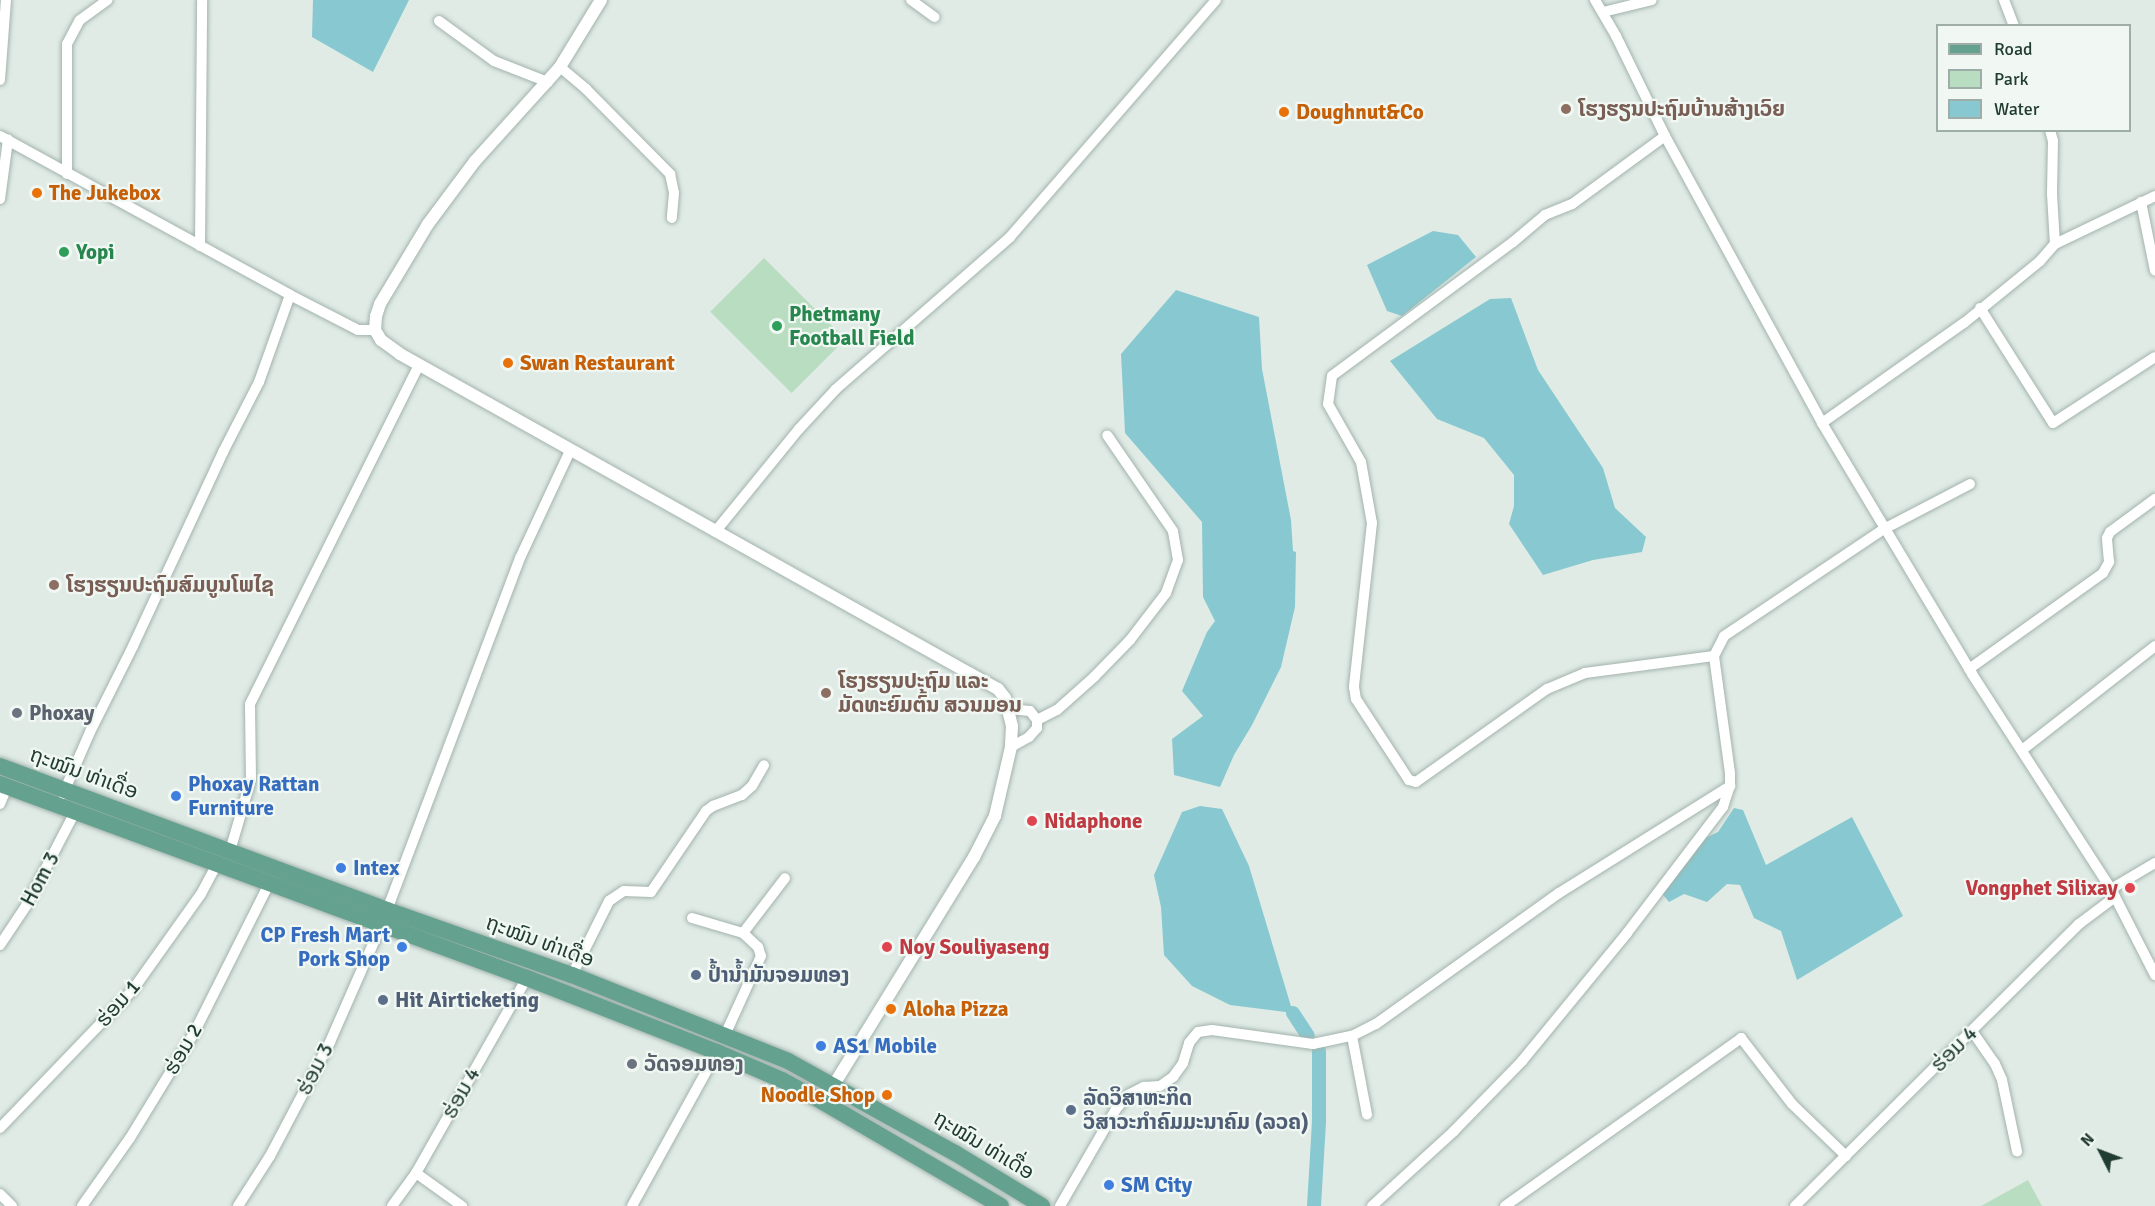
<!DOCTYPE html>
<meta charset="utf-8">
<style>
body{margin:0}
#map{position:relative;width:2155px;height:1206px;overflow:hidden;background:#e0ebe6;font-family:Signika,"Noto Sans Lao",sans-serif}
div>[style]{position:absolute}
[style*='--x']{left:calc(var(--x)*1px);top:calc(var(--y)*1px);width:calc(var(--w)*1px);rotate:calc(var(--a)*1deg)}
.green>*{inset:0;background:#b9ddc1;transform-origin:0 0}
.water>*{inset:0;background:#88c9d1}
.canal>*{height:14px;margin:-7px;padding:0 7px;transform-origin:7px;border-radius:7px;background:#88c9d1}
.roads{filter:drop-shadow(0 0 2px #a3b3ad) drop-shadow(0 0 2px #a3b3ad)}
.minor>*{height:10px;margin:-5px;padding:0 5px;transform-origin:5px;border-radius:5px;background:#fff}
.tertiary>*{height:12px;margin:-6px;padding:0 6px;transform-origin:6px;border-radius:6px;background:#fff}
.primary>*{height:16px;margin:-8px;padding:0 8px;transform-origin:8px;border-radius:8px;background:#65a18f}
.dots>*{width:16px;height:16px;translate:-50% -50%;box-sizing:border-box;border:3px solid #f1f8f4;border-radius:50%}
span{translate:-50% -50%;white-space:nowrap;text-align:center;line-height:1.15;-webkit-text-stroke:4.5px #f1f8f4;paint-order:stroke}
.education-label{font-size:21px;color:#785e54;font-weight:700}
.left{translate:0 -50%;text-align:left}
.food-label{font-size:21px;color:#c56008;font-weight:700}
.right{translate:-100% -50%;text-align:right}
.leisure-label{font-size:21px;color:#27864d;font-weight:700}
.worship-label{font-size:21px;color:#5b616d;font-weight:700}
.street-label{font-size:21px;color:#213c33}
.shop-label{font-size:21px;color:#366cbe;font-weight:700}
.health-label{font-size:21px;color:#be3a42;font-weight:700}
.service-label{font-size:21px;color:#4e5e75;font-weight:700}
.legend{position:absolute;left:1936px;top:24px;width:195px;height:108px;box-sizing:border-box;background:#f1f8f4;border:2px solid #9eada7;margin:0;padding:8px 10px;list-style:none;font-size:18px;color:#213c33}
.legend li{display:flex;align-items:center;gap:12px;height:30px}
.legend b{width:30px;border:2px solid #9eada7}
.north{position:absolute;left:2071px;top:1122px;width:60px;height:60px;-webkit-text-stroke:4px #f1f8f4;paint-order:stroke;rotate:312deg;font-size:16px;font-weight:700;line-height:24px;text-align:center;color:#213c33}
.north::after{content:'';display:block;margin:auto;width:21px;height:27px;background:#213c33;clip-path:polygon(50% 0,100% 100%,50% 72%,0 100%)}
</style>
<div id="map">
<div class="green">
<i style="left:764px;top:258px;width:115px;height:76px;rotate:45deg"></i>
<i style="clip-path:polygon(2028px 1180px,2042px 1206px,1981px 1206px)"></i>
</div>
<div class="water">
<i style="clip-path:polygon(313px 0,409px 0,373px 72px,312px 37px)"></i>
<i style="clip-path:polygon(1433px 231px,1458px 235px,1476px 257px,1402px 316px,1387px 311px,1367px 265px)"></i>
<i style="clip-path:polygon(1176px 290px,1259px 317px,1262px 369px,1291px 520px,1293px 551px,1296px 552px,1295px 607px,1281px 667px,1252px 725px,1234px 755px,1220px 787px,1174px 775px,1172px 739px,1203px 716px,1182px 691px,1207px 632px,1215px 621px,1203px 597px,1202px 522px,1125px 433px,1121px 354px)"></i>
<i style="clip-path:polygon(1511px 298px,1538px 370px,1603px 468px,1615px 508px,1646px 537px,1642px 552px,1593px 560px,1543px 575px,1509px 524px,1514px 506px,1514px 475px,1484px 438px,1437px 419px,1390px 361px,1490px 299px)"></i>
<i style="clip-path:polygon(1200px 806px,1222px 809px,1249px 866px,1293px 1013px,1230px 1005px,1192px 986px,1164px 955px,1161px 907px,1154px 875px,1182px 812px)"></i>
<i style="clip-path:polygon(1734px 808px,1743px 810px,1766px 865px,1852px 817px,1903px 916px,1797px 980px,1781px 931px,1754px 918px,1740px 885px,1727px 884px,1707px 902px,1684px 894px,1669px 902px,1658px 889px,1701px 840px,1718px 832px)"></i>
</div>
<div class="canal">
<i style="--x:1293;--y:1013;--w:27;--a:57"></i>
<i style="--x:1314;--y:1206;--w:84;--a:-86.6"></i>
<i style="--x:1319;--y:1122;--w:71;--a:-90"></i>
</div>
<div class="roads">
<div class="minor">
<i style="--x:911;--y:0;--w:29;--a:36"></i>
<i style="--x:1595;--y:0;--w:42;--a:59.7"></i>
<i style="--x:1616;--y:36;--w:111;--a:63.9"></i>
<i style="--x:1665;--y:136;--w:327;--a:61.3"></i>
<i style="--x:1822;--y:423;--w:292;--a:59.1"></i>
<i style="--x:1972;--y:674;--w:256;--a:57.1"></i>
<i style="--x:2111;--y:889;--w:97;--a:62.9"></i>
<i style="--x:2004;--y:0;--w:28;--a:69"></i>
<i style="--x:1603;--y:12;--w:50;--a:-13.8"></i>
<i style="--x:439;--y:21;--w:68;--a:36"></i>
<i style="--x:494;--y:61;--w:58;--a:21.3"></i>
<i style="--x:560;--y:67;--w:34;--a:40"></i>
<i style="--x:586;--y:89;--w:120;--a:45.3"></i>
<i style="--x:670;--y:174;--w:19;--a:78"></i>
<i style="--x:674;--y:193;--w:25;--a:95"></i>
<i style="--x:0;--y:80;--w:80;--a:-85.7"></i>
<i style="--x:2050;--y:130;--w:11;--a:75"></i>
<i style="--x:2053;--y:141;--w:53;--a:91.1"></i>
<i style="--x:2052;--y:194;--w:50;--a:86.6"></i>
<i style="--x:0;--y:136;--w:331;--a:28.7"></i>
<i style="--x:290;--y:295;--w:76;--a:27.2"></i>
<i style="--x:358;--y:330;--w:17;--a:0"></i>
<i style="--x:1665;--y:136;--w:115;--a:143.8"></i>
<i style="--x:1572;--y:204;--w:29;--a:158"></i>
<i style="--x:1545;--y:215;--w:42;--a:139.8"></i>
<i style="--x:1513;--y:242;--w:225;--a:143.5"></i>
<i style="--x:1332;--y:376;--w:28;--a:98"></i>
<i style="--x:1328;--y:404;--w:67;--a:60.4"></i>
<i style="--x:1361;--y:462;--w:62;--a:79.8"></i>
<i style="--x:1372;--y:523;--w:165;--a:96.3"></i>
<i style="--x:1354;--y:687;--w:12;--a:81"></i>
<i style="--x:1356;--y:699;--w:97;--a:56.8"></i>
<i style="--x:1409;--y:780;--w:7;--a:16"></i>
<i style="--x:1416;--y:782;--w:161;--a:-35.4"></i>
<i style="--x:1547;--y:689;--w:41;--a:-22.8"></i>
<i style="--x:1585;--y:673;--w:130;--a:-7.5"></i>
<i style="--x:1714;--y:656;--w:22;--a:-63"></i>
<i style="--x:1724;--y:636;--w:192;--a:-33.8"></i>
<i style="--x:1884;--y:529;--w:97;--a:-27.6"></i>
<i style="--x:67;--y:174;--w:130;--a:-90"></i>
<i style="--x:67;--y:44;--w:27;--a:-62"></i>
<i style="--x:80;--y:20;--w:34;--a:-36"></i>
<i style="--x:0;--y:199;--w:60;--a:-82.3"></i>
<i style="--x:2141;--y:202;--w:70;--a:78.5"></i>
<i style="--x:200;--y:246;--w:246;--a:-89.5"></i>
<i style="--x:1980;--y:308;--w:136;--a:57.6"></i>
<i style="--x:2053;--y:423;--w:121;--a:-32.9"></i>
<i style="--x:1822;--y:423;--w:174;--a:-35.2"></i>
<i style="--x:1964;--y:323;--w:98;--a:-39.2"></i>
<i style="--x:2040;--y:261;--w:23;--a:-49"></i>
<i style="--x:2055;--y:244;--w:111;--a:-25.6"></i>
<i style="--x:715;--y:532;--w:133;--a:-50.8"></i>
<i style="--x:799;--y:429;--w:54;--a:-47.2"></i>
<i style="--x:836;--y:389;--w:231;--a:-41.1"></i>
<i style="--x:1010;--y:237;--w:314;--a:-49"></i>
<i style="--x:1969;--y:669;--w:165;--a:-35.6"></i>
<i style="--x:2103;--y:573;--w:13;--a:-61"></i>
<i style="--x:2109;--y:562;--w:24;--a:-95"></i>
<i style="--x:2107;--y:538;--w:7;--a:-63"></i>
<i style="--x:2110;--y:532;--w:56;--a:-36.3"></i>
<i style="--x:1010;--y:709;--w:20;--a:6"></i>
<i style="--x:1030;--y:711;--w:11;--a:52"></i>
<i style="--x:1037;--y:720;--w:8;--a:90"></i>
<i style="--x:1037;--y:728;--w:12;--a:132"></i>
<i style="--x:1029;--y:737;--w:21;--a:151"></i>
<i style="--x:1037;--y:720;--w:22;--a:-27"></i>
<i style="--x:1057;--y:710;--w:50;--a:-41.7"></i>
<i style="--x:1094;--y:677;--w:52;--a:-45.8"></i>
<i style="--x:1130;--y:640;--w:59;--a:-52.5"></i>
<i style="--x:1166;--y:593;--w:35;--a:-70"></i>
<i style="--x:1178;--y:560;--w:29;--a:-100"></i>
<i style="--x:1173;--y:531;--w:116;--a:-124.5"></i>
<i style="--x:2022;--y:750;--w:169;--a:-38"></i>
<i style="--x:63;--y:794;--w:68;--a:-66.5"></i>
<i style="--x:90;--y:732;--w:96;--a:-63.4"></i>
<i style="--x:133;--y:646;--w:214;--a:-65.1"></i>
<i style="--x:223;--y:452;--w:79;--a:-62.8"></i>
<i style="--x:259;--y:382;--w:92;--a:-70.4"></i>
<i style="--x:0;--y:804;--w:18;--a:-68"></i>
<i style="--x:230;--y:851;--w:75;--a:-73.7"></i>
<i style="--x:251;--y:779;--w:75;--a:-90.8"></i>
<i style="--x:250;--y:704;--w:379;--a:-63.5"></i>
<i style="--x:2111;--y:889;--w:51;--a:-30.6"></i>
<i style="--x:387;--y:910;--w:376;--a:-69.3"></i>
<i style="--x:520;--y:558;--w:118;--a:-65"></i>
<i style="--x:692;--y:918;--w:53;--a:16.4"></i>
<i style="--x:743;--y:933;--w:21;--a:43"></i>
<i style="--x:758;--y:947;--w:9;--a:72"></i>
<i style="--x:761;--y:956;--w:87;--a:114.5"></i>
<i style="--x:743;--y:933;--w:69;--a:-52.6"></i>
<i style="--x:0;--y:945;--w:47;--a:-56.3"></i>
<i style="--x:26;--y:906;--w:108;--a:-62.5"></i>
<i style="--x:572;--y:975;--w:83;--a:-63.4"></i>
<i style="--x:609;--y:901;--w:18;--a:-34"></i>
<i style="--x:624;--y:891;--w:27;--a:2"></i>
<i style="--x:651;--y:892;--w:98;--a:-55.8"></i>
<i style="--x:706;--y:811;--w:9;--a:-36"></i>
<i style="--x:713;--y:806;--w:31;--a:-21"></i>
<i style="--x:742;--y:795;--w:13;--a:-42"></i>
<i style="--x:752;--y:786;--w:24;--a:-60"></i>
<i style="--x:1972;--y:1031;--w:40;--a:55.1"></i>
<i style="--x:1995;--y:1064;--w:17;--a:66"></i>
<i style="--x:2002;--y:1080;--w:73;--a:78.1"></i>
<i style="--x:1352;--y:1036;--w:80;--a:79.2"></i>
<i style="--x:0;--y:1128;--w:190;--a:-46.1"></i>
<i style="--x:132;--y:991;--w:119;--a:-54.6"></i>
<i style="--x:201;--y:894;--w:34;--a:-62"></i>
<i style="--x:416;--y:1173;--w:57;--a:35.7"></i>
<i style="--x:0;--y:1194;--w:17;--a:45"></i>
<i style="--x:82;--y:1206;--w:83;--a:-54.8"></i>
<i style="--x:130;--y:1138;--w:123;--a:-58.6"></i>
<i style="--x:194;--y:1033;--w:167;--a:-63.3"></i>
<i style="--x:238;--y:1206;--w:59;--a:-57.4"></i>
<i style="--x:270;--y:1156;--w:129;--a:-62.2"></i>
<i style="--x:330;--y:1042;--w:127;--a:-66.3"></i>
<i style="--x:392;--y:1206;--w:41;--a:-54"></i>
<i style="--x:416;--y:1173;--w:224;--a:-60.4"></i>
<i style="--x:632;--y:1206;--w:176;--a:-61.1"></i>
<i style="--x:1060;--y:1206;--w:112;--a:-60"></i>
<i style="--x:1116;--y:1109;--w:18;--a:-49"></i>
<i style="--x:1128;--y:1095;--w:18;--a:-27"></i>
<i style="--x:1144;--y:1087;--w:16;--a:-4"></i>
<i style="--x:1160;--y:1086;--w:16;--a:-35"></i>
<i style="--x:1173;--y:1077;--w:17;--a:-54"></i>
<i style="--x:1183;--y:1063;--w:21;--a:-73"></i>
<i style="--x:1189;--y:1043;--w:14;--a:-51"></i>
<i style="--x:1198;--y:1032;--w:14;--a:-8"></i>
<i style="--x:1212;--y:1030;--w:102;--a:7.9"></i>
<i style="--x:1313;--y:1044;--w:40;--a:-12"></i>
<i style="--x:1352;--y:1036;--w:27;--a:-27"></i>
<i style="--x:1376;--y:1024;--w:225;--a:-35.6"></i>
<i style="--x:1559;--y:893;--w:202;--a:-32"></i>
<i style="--x:1372;--y:1206;--w:111;--a:-42.4"></i>
<i style="--x:1454;--y:1131;--w:98;--a:-45.8"></i>
<i style="--x:1522;--y:1061;--w:166;--a:-50.6"></i>
<i style="--x:1627;--y:933;--w:158;--a:-52.7"></i>
<i style="--x:1723;--y:807;--w:22;--a:-72"></i>
<i style="--x:1730;--y:786;--w:13;--a:-90"></i>
<i style="--x:1730;--y:773;--w:118;--a:-97.8"></i>
<i style="--x:1505;--y:1206;--w:290;--a:-35.4"></i>
<i style="--x:1741;--y:1038;--w:83;--a:52.3"></i>
<i style="--x:1792;--y:1104;--w:75;--a:43.9"></i>
<i style="--x:1795;--y:1206;--w:400;--a:-44.8"></i>
<i style="--x:2079;--y:924;--w:45;--a:-36.9"></i>
</div>
<div class="tertiary">
<i style="--x:601;--y:0;--w:79;--a:121.5"></i>
<i style="--x:560;--y:67;--w:127;--a:132.1"></i>
<i style="--x:475;--y:161;--w:79;--a:126.7"></i>
<i style="--x:428;--y:224;--w:93;--a:121"></i>
<i style="--x:380;--y:304;--w:13;--a:108"></i>
<i style="--x:376;--y:316;--w:14;--a:94"></i>
<i style="--x:375;--y:330;--w:12;--a:59"></i>
<i style="--x:381;--y:340;--w:24;--a:36"></i>
<i style="--x:400;--y:354;--w:652;--a:29.28"></i>
<i style="--x:969;--y:673;--w:33;--a:29"></i>
<i style="--x:998;--y:689;--w:11;--a:52"></i>
<i style="--x:1005;--y:698;--w:29;--a:76"></i>
<i style="--x:1012;--y:726;--w:21;--a:93"></i>
<i style="--x:1011;--y:747;--w:71;--a:103.1"></i>
<i style="--x:995;--y:816;--w:46;--a:117.1"></i>
<i style="--x:974;--y:857;--w:288;--a:121.6"></i>
</div>
<div class="primary">
<i style="--x:0;--y:766;--w:413;--a:20.4"></i>
<i style="--x:387;--y:910;--w:196;--a:19.4"></i>
<i style="--x:572;--y:975;--w:232;--a:21.7"></i>
<i style="--x:788;--y:1061;--w:191;--a:28.9"></i>
<i style="--x:955;--y:1153;--w:102;--a:31.3"></i>
<i style="--x:0;--y:784;--w:562;--a:20.21"></i>
<i style="--x:527;--y:978;--w:204;--a:21.3"></i>
<i style="--x:717;--y:1052;--w:71;--a:23.3"></i>
<i style="--x:782;--y:1080;--w:47;--a:28.2"></i>
<i style="--x:823;--y:1102;--w:206;--a:30.3"></i>
</div>
</div>
<div class="dots">
<i style="left:1566px;top:109px;background:#8d6e63"></i>
<i style="left:1284px;top:112px;background:#e8710a"></i>
<i style="left:37px;top:193px;background:#e8710a"></i>
<i style="left:64px;top:252px;background:#2e9e5b"></i>
<i style="left:777px;top:326px;background:#2e9e5b"></i>
<i style="left:508px;top:363px;background:#e8710a"></i>
<i style="left:54px;top:585px;background:#8d6e63"></i>
<i style="left:826px;top:693px;background:#8d6e63"></i>
<i style="left:17px;top:713px;background:#6b7280"></i>
<i style="left:176px;top:796px;background:#3f7fe0"></i>
<i style="left:1032px;top:821px;background:#e0444e"></i>
<i style="left:341px;top:868px;background:#3f7fe0"></i>
<i style="left:2130px;top:888px;background:#e0444e"></i>
<i style="left:402px;top:947px;background:#3f7fe0"></i>
<i style="left:887px;top:947px;background:#e0444e"></i>
<i style="left:696px;top:975px;background:#5c6f8a"></i>
<i style="left:383px;top:1000px;background:#5c6f8a"></i>
<i style="left:891px;top:1009px;background:#e8710a"></i>
<i style="left:821px;top:1046px;background:#3f7fe0"></i>
<i style="left:632px;top:1064px;background:#6b7280"></i>
<i style="left:887px;top:1095px;background:#e8710a"></i>
<i style="left:1071px;top:1110px;background:#5c6f8a"></i>
<i style="left:1109px;top:1185px;background:#3f7fe0"></i>
</div>
<div class="education-label">
<span class="left" style="left:1578px;top:109px">ໂຮງຮຽນປະຖົມບ້ານສ້າງເວົຍ</span>
<span class="left" style="left:66px;top:585px">ໂຮງຮຽນປະຖົມສົມບູນໂພໄຊ</span>
<span class="left" style="left:838px;top:693px">ໂຮງຮຽນປະຖົມ ແລະ<br>ມັດທະຍົມຕົ້ນ ສວນມອນ</span>
</div>
<div class="food-label">
<span class="left" style="left:1296px;top:112px">Doughnut&amp;Co</span>
<span class="left" style="left:49px;top:193px">The Jukebox</span>
<span class="left" style="left:520px;top:363px">Swan Restaurant</span>
<span class="left" style="left:903px;top:1009px">Aloha Pizza</span>
<span class="right" style="left:875px;top:1095px">Noodle Shop</span>
</div>
<div class="leisure-label">
<span class="left" style="left:76px;top:252px">Yopi</span>
<span class="left" style="left:789px;top:326px">Phetmany<br>Football Field</span>
</div>
<div class="worship-label">
<span class="left" style="left:29px;top:713px">Phoxay</span>
<span class="left" style="left:644px;top:1064px">ວັດຈອມທອງ</span>
</div>
<div class="street-label">
<span style="left:84px;top:773px;rotate:20deg">ຖະໝົນ ທ່າເດື່ອ</span>
<span style="left:40px;top:879px;rotate:-62deg">Hom 3</span>
<span style="left:540px;top:941px;rotate:20deg">ຖະໝົນ ທ່າເດື່ອ</span>
<span style="left:118px;top:1003px;rotate:-49deg">ຮ່ອມ 1</span>
<span style="left:183px;top:1049px;rotate:-60deg">ຮ່ອມ 2</span>
<span style="left:1954px;top:1049px;rotate:-45deg">ຮ່ອມ 4</span>
<span style="left:315px;top:1069px;rotate:-63deg">ຮ່ອມ 3</span>
<span style="left:461px;top:1093px;rotate:-61deg">ຮ່ອມ 4</span>
<span style="left:984px;top:1145px;rotate:31deg">ຖະໝົນ ທ່າເດື່ອ</span>
</div>
<div class="shop-label">
<span class="left" style="left:188px;top:796px">Phoxay Rattan<br>Furniture</span>
<span class="left" style="left:353px;top:868px">Intex</span>
<span class="right" style="left:390px;top:947px">CP Fresh Mart<br>Pork Shop</span>
<span class="left" style="left:833px;top:1046px">AS1 Mobile</span>
<span class="left" style="left:1121px;top:1185px">SM City</span>
</div>
<div class="health-label">
<span class="left" style="left:1044px;top:821px">Nidaphone</span>
<span class="right" style="left:2118px;top:888px">Vongphet Silixay</span>
<span class="left" style="left:899px;top:947px">Noy Souliyaseng</span>
</div>
<div class="service-label">
<span class="left" style="left:708px;top:975px">ປ້ຳນ້ຳມັນຈອມທອງ</span>
<span class="left" style="left:395px;top:1000px">Hit Airticketing</span>
<span class="left" style="left:1083px;top:1110px">ລັດວິສາຫະກິດ<br>ວິສາວະກຳຄົມມະນາຄົມ (ລວຄ)</span>
</div>
<ul class="legend">
<li><b style="height:8px;background:#65a18f"></b>Road</li>
<li><b style="height:16px;background:#b9ddc1"></b>Park</li>
<li><b style="height:16px;background:#88c9d1"></b>Water</li>
</ul>
<div class="north">N</div>
</div>
